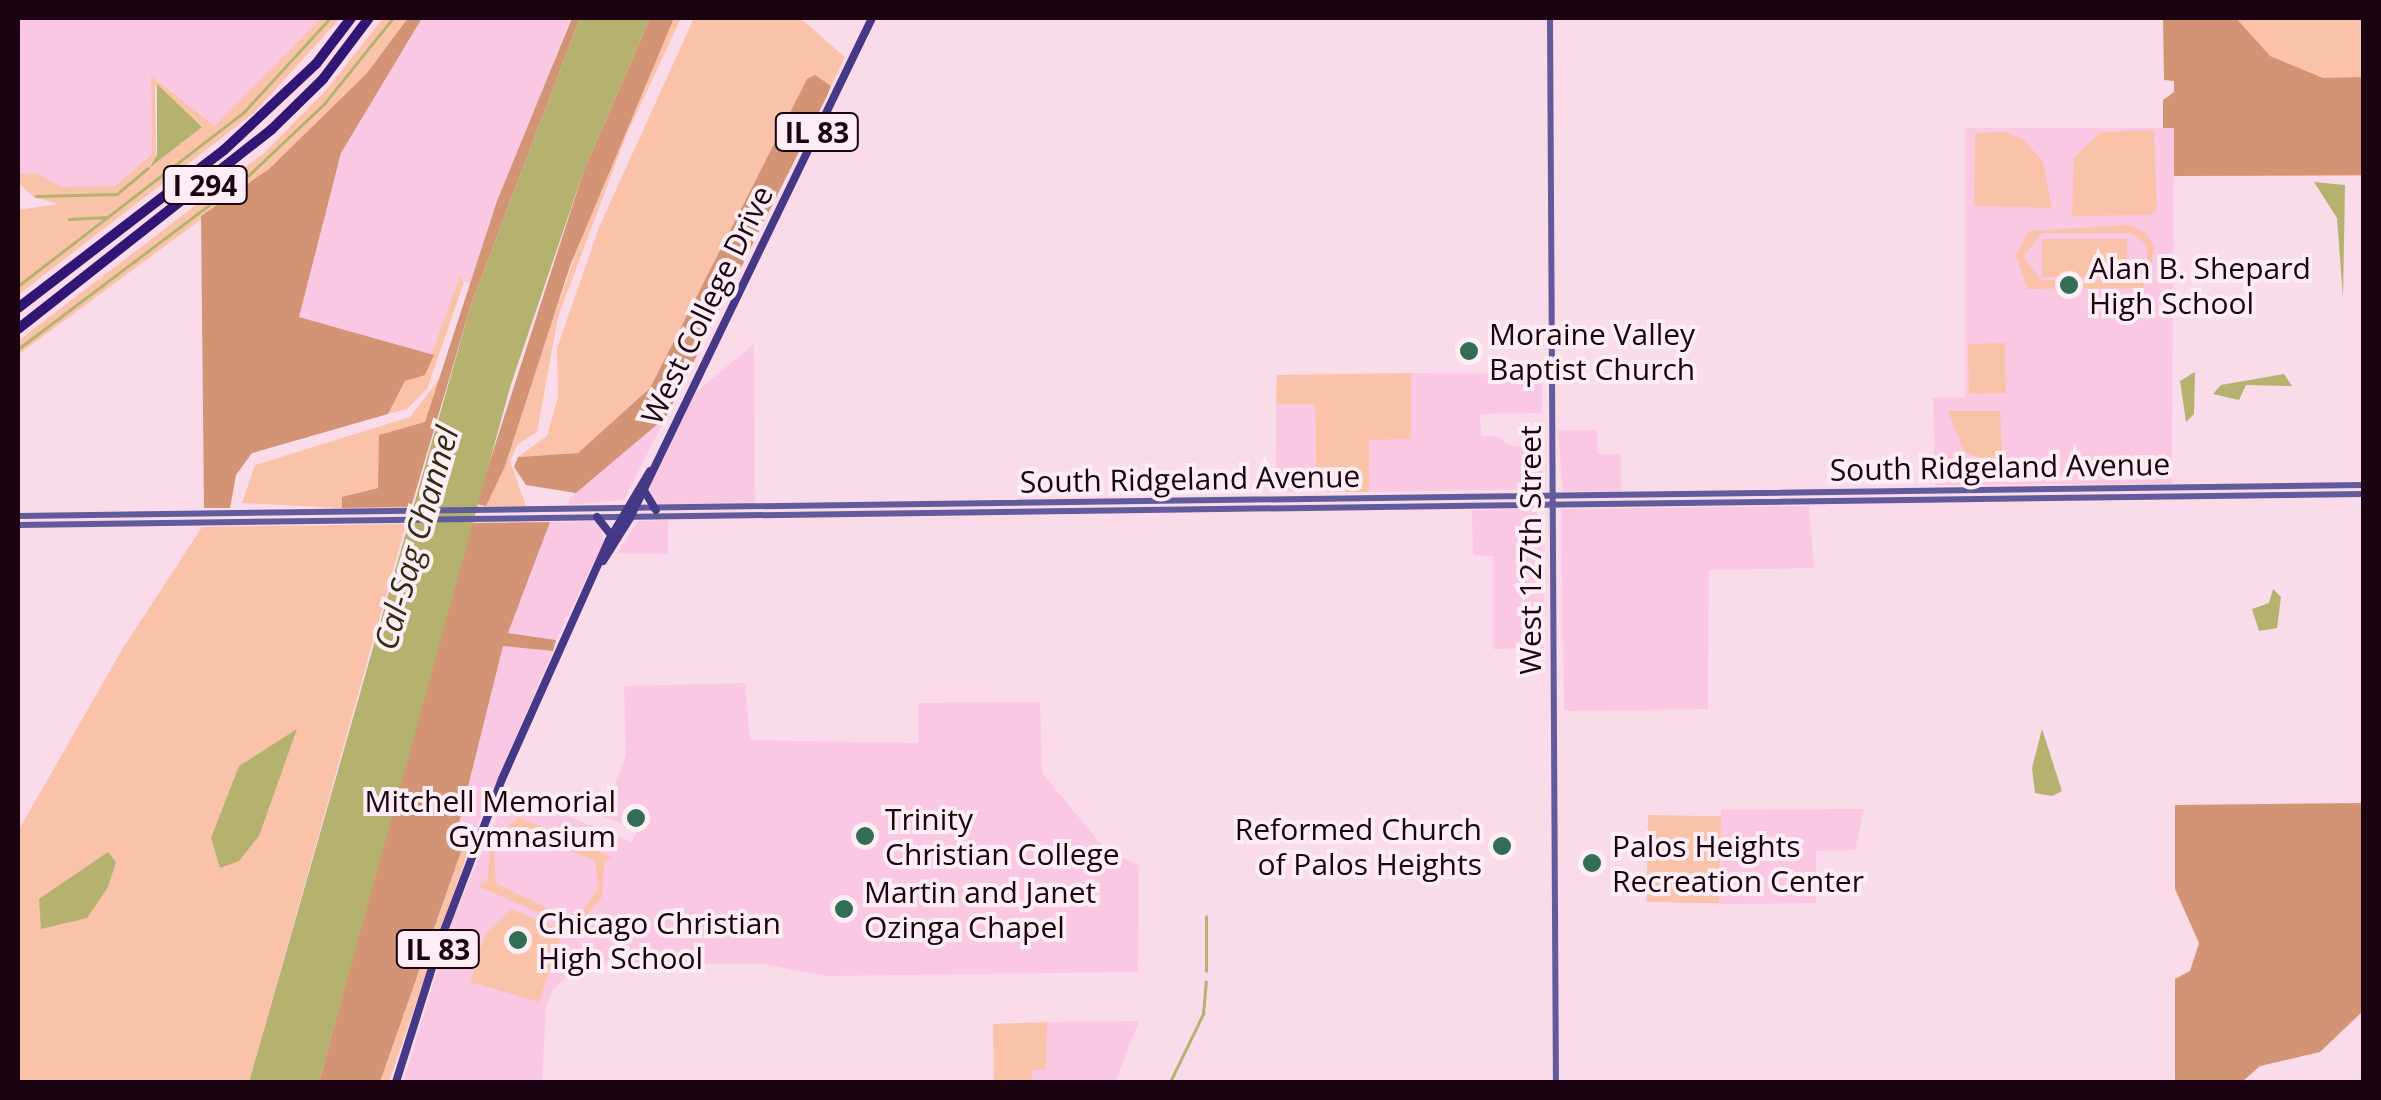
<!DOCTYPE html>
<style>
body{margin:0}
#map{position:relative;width:2381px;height:1100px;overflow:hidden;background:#fadbea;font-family:"Open Sans",sans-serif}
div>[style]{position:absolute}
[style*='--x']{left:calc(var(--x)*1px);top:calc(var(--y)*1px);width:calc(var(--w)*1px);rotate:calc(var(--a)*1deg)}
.built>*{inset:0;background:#fbc8e3;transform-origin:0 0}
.green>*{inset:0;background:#fac3a9;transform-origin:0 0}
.forest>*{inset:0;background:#d39476}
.water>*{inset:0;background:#b5b270}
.stream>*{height:2.5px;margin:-1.25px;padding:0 1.25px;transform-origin:1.25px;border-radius:1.25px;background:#b5b270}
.secondary>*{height:6px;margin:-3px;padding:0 3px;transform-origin:3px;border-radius:3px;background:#615b9b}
.primary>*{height:8px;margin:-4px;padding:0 4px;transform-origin:4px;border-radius:4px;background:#453987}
.highway>*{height:10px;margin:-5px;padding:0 5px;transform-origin:5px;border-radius:5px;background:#301775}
.dots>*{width:28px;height:28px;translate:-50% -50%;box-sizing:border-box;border:5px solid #fdedf5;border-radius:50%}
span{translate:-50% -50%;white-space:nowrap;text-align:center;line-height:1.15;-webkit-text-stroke:8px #fdedf5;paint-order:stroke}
.shield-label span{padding:2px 8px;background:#fdedf5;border:2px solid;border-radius:8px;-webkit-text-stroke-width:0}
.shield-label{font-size:28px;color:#1b0311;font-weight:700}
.poi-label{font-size:30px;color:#1b0311}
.left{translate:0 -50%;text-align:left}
.right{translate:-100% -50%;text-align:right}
.street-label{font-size:30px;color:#1b0311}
.water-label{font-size:32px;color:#302e10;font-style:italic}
.frame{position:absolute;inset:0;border:20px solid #1b0311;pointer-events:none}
</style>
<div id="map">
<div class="built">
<i style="clip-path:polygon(18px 18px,321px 18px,215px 127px,151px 77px,152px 155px,144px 166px,112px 187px,61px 187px,18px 174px)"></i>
<i style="clip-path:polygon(422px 18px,570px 18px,470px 284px,458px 278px,434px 355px,299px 317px,341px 153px)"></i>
<i style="clip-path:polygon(1965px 128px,2174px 128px,2172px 484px,1935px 485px,1933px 398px,1965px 397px)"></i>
<i style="clip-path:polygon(754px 344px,755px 503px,656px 504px,649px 488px,696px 392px)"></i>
<i style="clip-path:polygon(1411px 373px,1542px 374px,1542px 413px,1480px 414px,1481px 436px,1496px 436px,1511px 446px,1542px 445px,1541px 489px,1369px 492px,1369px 439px,1411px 438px)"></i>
<i style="left:1276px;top:404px;width:39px;height:88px"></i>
<i style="clip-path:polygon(666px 417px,624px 500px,569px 505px,569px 499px)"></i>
<i style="clip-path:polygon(1558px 430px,1597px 430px,1598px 454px,1621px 454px,1621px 492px,1563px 491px)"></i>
<i style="clip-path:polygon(1809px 506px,1814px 568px,1709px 570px,1708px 709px,1564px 711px,1561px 509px)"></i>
<i style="clip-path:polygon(1532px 509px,1543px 519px,1544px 648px,1493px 649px,1493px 556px,1473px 555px,1472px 510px)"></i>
<i style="clip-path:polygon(668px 520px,668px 554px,617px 553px,638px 521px)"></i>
<i style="clip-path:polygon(600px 521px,604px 542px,556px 640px,508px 633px,550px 522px)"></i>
<i style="clip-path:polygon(503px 645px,553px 651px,475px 831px,459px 823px)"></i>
<i style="clip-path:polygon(745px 683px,750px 740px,918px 743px,918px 703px,1040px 702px,1042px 773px,1106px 850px,1139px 865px,1138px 972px,827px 976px,762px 964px,579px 965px,552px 991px,546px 1008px,542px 1082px,403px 1082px,454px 916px,508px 792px,632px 842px,638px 829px,604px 817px,626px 755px,624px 686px)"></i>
<i style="clip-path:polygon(1864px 809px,1855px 850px,1816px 851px,1816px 903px,1720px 904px,1721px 810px)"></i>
<i style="clip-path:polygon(1139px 1021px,1115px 1082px,1032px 1082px,1032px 1070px,1046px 1069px,1047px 1022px)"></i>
</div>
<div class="green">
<i style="clip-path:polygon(evenodd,321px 18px,340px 18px,255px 112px,18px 295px,18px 210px,58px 204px,34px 197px,18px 183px,18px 174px,36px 173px,62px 187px,115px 186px,152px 154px,151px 76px,215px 126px,321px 18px,155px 85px,202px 126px,148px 168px,156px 157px,155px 85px)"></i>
<i style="clip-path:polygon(383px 18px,408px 18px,367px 73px,269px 169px,18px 355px,18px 341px,264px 153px,328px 88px)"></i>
<i style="clip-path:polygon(674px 18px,681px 18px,626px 136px,558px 317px,537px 432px,517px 445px,510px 461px,526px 506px,486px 506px,598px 192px)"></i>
<i style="clip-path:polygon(694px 18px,800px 18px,845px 57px,831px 86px,807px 79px,650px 388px,578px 453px,518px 457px,547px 436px,558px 397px,557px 348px,600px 225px)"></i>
<i style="left:2174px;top:18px;width:189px;height:158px"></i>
<i style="clip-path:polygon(2154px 130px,2157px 209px,2151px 215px,2072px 216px,2074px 158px,2100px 132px)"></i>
<i style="clip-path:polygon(2006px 132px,2024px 140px,2043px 162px,2052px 208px,1974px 206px,1975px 133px)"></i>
<i style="clip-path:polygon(evenodd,2128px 225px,2146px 233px,2155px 247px,2144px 288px,2027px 289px,2016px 255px,2029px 231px,2128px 225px,2042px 233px,2131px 233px,2146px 245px,2148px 264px,2127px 281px,2040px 280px,2024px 256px,2042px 233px)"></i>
<i style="left:2127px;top:239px;width:38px;height:85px;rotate:90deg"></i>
<i style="clip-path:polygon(459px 277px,464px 282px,427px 389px,407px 409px,388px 414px,405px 381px,425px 374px)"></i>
<i style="left:2005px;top:343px;width:50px;height:37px;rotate:89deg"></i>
<i style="clip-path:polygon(1411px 373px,1411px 439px,1369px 440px,1369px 492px,1316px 492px,1315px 404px,1276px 404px,1277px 375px)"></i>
<i style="clip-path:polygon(439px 379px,425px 423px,378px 488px,343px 497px,342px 508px,242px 503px,255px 465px,410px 417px)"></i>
<i style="clip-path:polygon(1948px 411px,2000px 411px,2003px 466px,1964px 452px)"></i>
<i style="clip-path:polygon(406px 524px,249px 1082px,18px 1082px,18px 831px,123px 648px,202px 527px)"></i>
<i style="left:1648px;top:815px;width:73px;height:87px;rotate:1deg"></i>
<i style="clip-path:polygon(evenodd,519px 817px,611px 857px,604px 862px,602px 897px,584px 918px,560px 922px,477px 886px,487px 882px,491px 842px,519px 817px,517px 828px,595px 861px,598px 888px,582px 912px,561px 915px,496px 883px,494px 851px,517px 828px)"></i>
<i style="clip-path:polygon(469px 829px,475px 831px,389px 1082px,380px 1082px)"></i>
<i style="clip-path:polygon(512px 909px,563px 931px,539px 1002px,470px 982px,485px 934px)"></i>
<i style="clip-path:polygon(1047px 1022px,1046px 1070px,1032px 1070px,1032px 1082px,994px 1082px,993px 1024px)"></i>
</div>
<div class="forest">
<i style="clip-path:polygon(408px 18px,422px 18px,341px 153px,299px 317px,434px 355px,425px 375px,405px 381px,388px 414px,252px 453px,236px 475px,230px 508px,204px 508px,201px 216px,269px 169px,367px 73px)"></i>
<i style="clip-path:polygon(572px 18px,580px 18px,471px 305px,411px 507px,342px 508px,342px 497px,378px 488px,379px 435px,425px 422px,497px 201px)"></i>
<i style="clip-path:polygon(650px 18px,674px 18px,570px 266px,505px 466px,486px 506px,476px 504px,584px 170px)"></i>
<i style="clip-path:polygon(2163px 18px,2236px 18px,2270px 56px,2323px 78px,2363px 77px,2363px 175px,2174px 176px,2174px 128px,2163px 128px,2163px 100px,2174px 92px,2174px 81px,2164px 80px)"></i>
<i style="clip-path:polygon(815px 75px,831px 86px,827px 96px,666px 417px,576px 493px,526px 485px,514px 467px,518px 457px,578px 453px,650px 388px,807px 79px)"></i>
<i style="clip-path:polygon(550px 522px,508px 633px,556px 640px,553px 651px,503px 646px,459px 823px,469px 829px,380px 1082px,319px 1082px,470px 523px)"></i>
<i style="clip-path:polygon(2363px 803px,2363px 1011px,2320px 1052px,2260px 1066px,2242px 1082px,2175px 1082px,2175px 979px,2190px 971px,2199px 943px,2175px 889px,2175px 805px)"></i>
</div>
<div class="water">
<i style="clip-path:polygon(580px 18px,650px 18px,584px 170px,511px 384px,319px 1082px,249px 1082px,471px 305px)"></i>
<i style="clip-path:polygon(157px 84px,202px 127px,149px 168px,157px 155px)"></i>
<i style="clip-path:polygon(2314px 182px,2345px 185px,2343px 298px,2337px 218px)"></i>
<i style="clip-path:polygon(2195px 372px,2194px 414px,2186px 422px,2180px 381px)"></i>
<i style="clip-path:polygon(2284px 374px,2292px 386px,2246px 385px,2239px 400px,2213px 394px,2221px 385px)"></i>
<i style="clip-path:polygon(2273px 589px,2281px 597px,2277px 628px,2259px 631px,2252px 609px,2269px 603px)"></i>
<i style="clip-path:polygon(297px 729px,259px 836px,239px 861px,220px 868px,211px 838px,239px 766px)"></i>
<i style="clip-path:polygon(2042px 729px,2062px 791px,2052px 796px,2035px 793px,2032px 768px)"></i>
<i style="clip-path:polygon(108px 852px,116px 862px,108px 887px,87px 918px,41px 929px,39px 899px)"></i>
</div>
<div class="stream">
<i style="--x:36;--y:196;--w:81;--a:-1.4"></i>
<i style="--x:117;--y:194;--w:40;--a:-40"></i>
<i style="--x:69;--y:219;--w:38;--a:-3"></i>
<i style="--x:18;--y:286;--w:284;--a:-37.6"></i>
<i style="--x:243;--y:113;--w:129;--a:-47.5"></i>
<i style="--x:18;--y:349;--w:291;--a:-37"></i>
<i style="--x:250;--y:174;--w:102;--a:-43.4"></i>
<i style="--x:324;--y:104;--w:110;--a:-51.3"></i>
<i style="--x:1206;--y:971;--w:54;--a:-90"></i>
<i style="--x:1170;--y:1082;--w:76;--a:-64.1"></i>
<i style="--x:1203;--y:1014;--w:32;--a:-85"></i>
</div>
<div class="secondary">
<i style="--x:1550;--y:18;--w:1064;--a:89.68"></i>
<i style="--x:18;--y:516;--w:2346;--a:-0.76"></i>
<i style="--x:18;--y:525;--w:2346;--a:-0.76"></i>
</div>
<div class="primary">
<i style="--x:645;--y:492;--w:21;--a:59"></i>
<i style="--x:597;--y:517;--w:23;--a:52"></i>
<i style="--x:603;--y:561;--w:51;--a:-57.9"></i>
<i style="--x:630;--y:518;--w:555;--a:-64.17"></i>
<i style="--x:396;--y:1082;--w:153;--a:-72.5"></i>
<i style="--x:442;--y:936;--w:168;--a:-69.1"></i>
<i style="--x:502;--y:779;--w:262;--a:-65.9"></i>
<i style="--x:609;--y:540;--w:80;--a:-59.3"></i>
</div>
<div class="highway">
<i style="--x:18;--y:308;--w:260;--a:-37.5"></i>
<i style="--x:224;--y:150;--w:126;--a:-43.1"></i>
<i style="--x:316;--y:64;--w:58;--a:-52.7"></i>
<i style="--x:18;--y:329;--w:323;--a:-38.2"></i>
<i style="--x:272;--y:129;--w:71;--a:-44.4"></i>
<i style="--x:323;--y:79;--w:76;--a:-53"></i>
</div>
<div class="dots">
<i style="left:2069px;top:285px;background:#326d56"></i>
<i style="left:1469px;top:351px;background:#326d56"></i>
<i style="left:636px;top:818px;background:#326d56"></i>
<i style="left:865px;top:836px;background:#326d56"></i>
<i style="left:1502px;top:846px;background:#326d56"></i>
<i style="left:1592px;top:863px;background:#326d56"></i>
<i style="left:844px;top:909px;background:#326d56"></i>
<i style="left:518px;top:940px;background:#326d56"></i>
</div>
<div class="shield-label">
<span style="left:817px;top:132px">IL 83</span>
<span style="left:205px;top:185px">I 294</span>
<span style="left:438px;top:949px">IL 83</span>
</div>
<div class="poi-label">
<span class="left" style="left:2089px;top:285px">Alan B. Shepard<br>High School</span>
<span class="left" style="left:1489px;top:351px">Moraine Valley<br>Baptist Church</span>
<span class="right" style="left:616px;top:818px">Mitchell Memorial<br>Gymnasium</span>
<span class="left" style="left:885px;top:836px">Trinity<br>Christian College</span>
<span class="right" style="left:1482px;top:846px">Reformed Church<br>of Palos Heights</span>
<span class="left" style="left:1612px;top:863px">Palos Heights<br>Recreation Center</span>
<span class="left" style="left:864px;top:909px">Martin and Janet<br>Ozinga Chapel</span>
<span class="left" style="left:538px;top:940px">Chicago Christian<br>High School</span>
</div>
<div class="street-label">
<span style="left:707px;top:305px;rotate:-64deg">West College Drive</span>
<span style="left:2000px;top:467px;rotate:-1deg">South Ridgeland Avenue</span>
<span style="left:1190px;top:479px;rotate:-1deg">South Ridgeland Avenue</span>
<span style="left:1530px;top:550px;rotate:-90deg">West 127th Street</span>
</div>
<div class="water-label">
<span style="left:416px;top:538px;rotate:-74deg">Cal-Sag Channel</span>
</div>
<div class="frame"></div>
</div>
